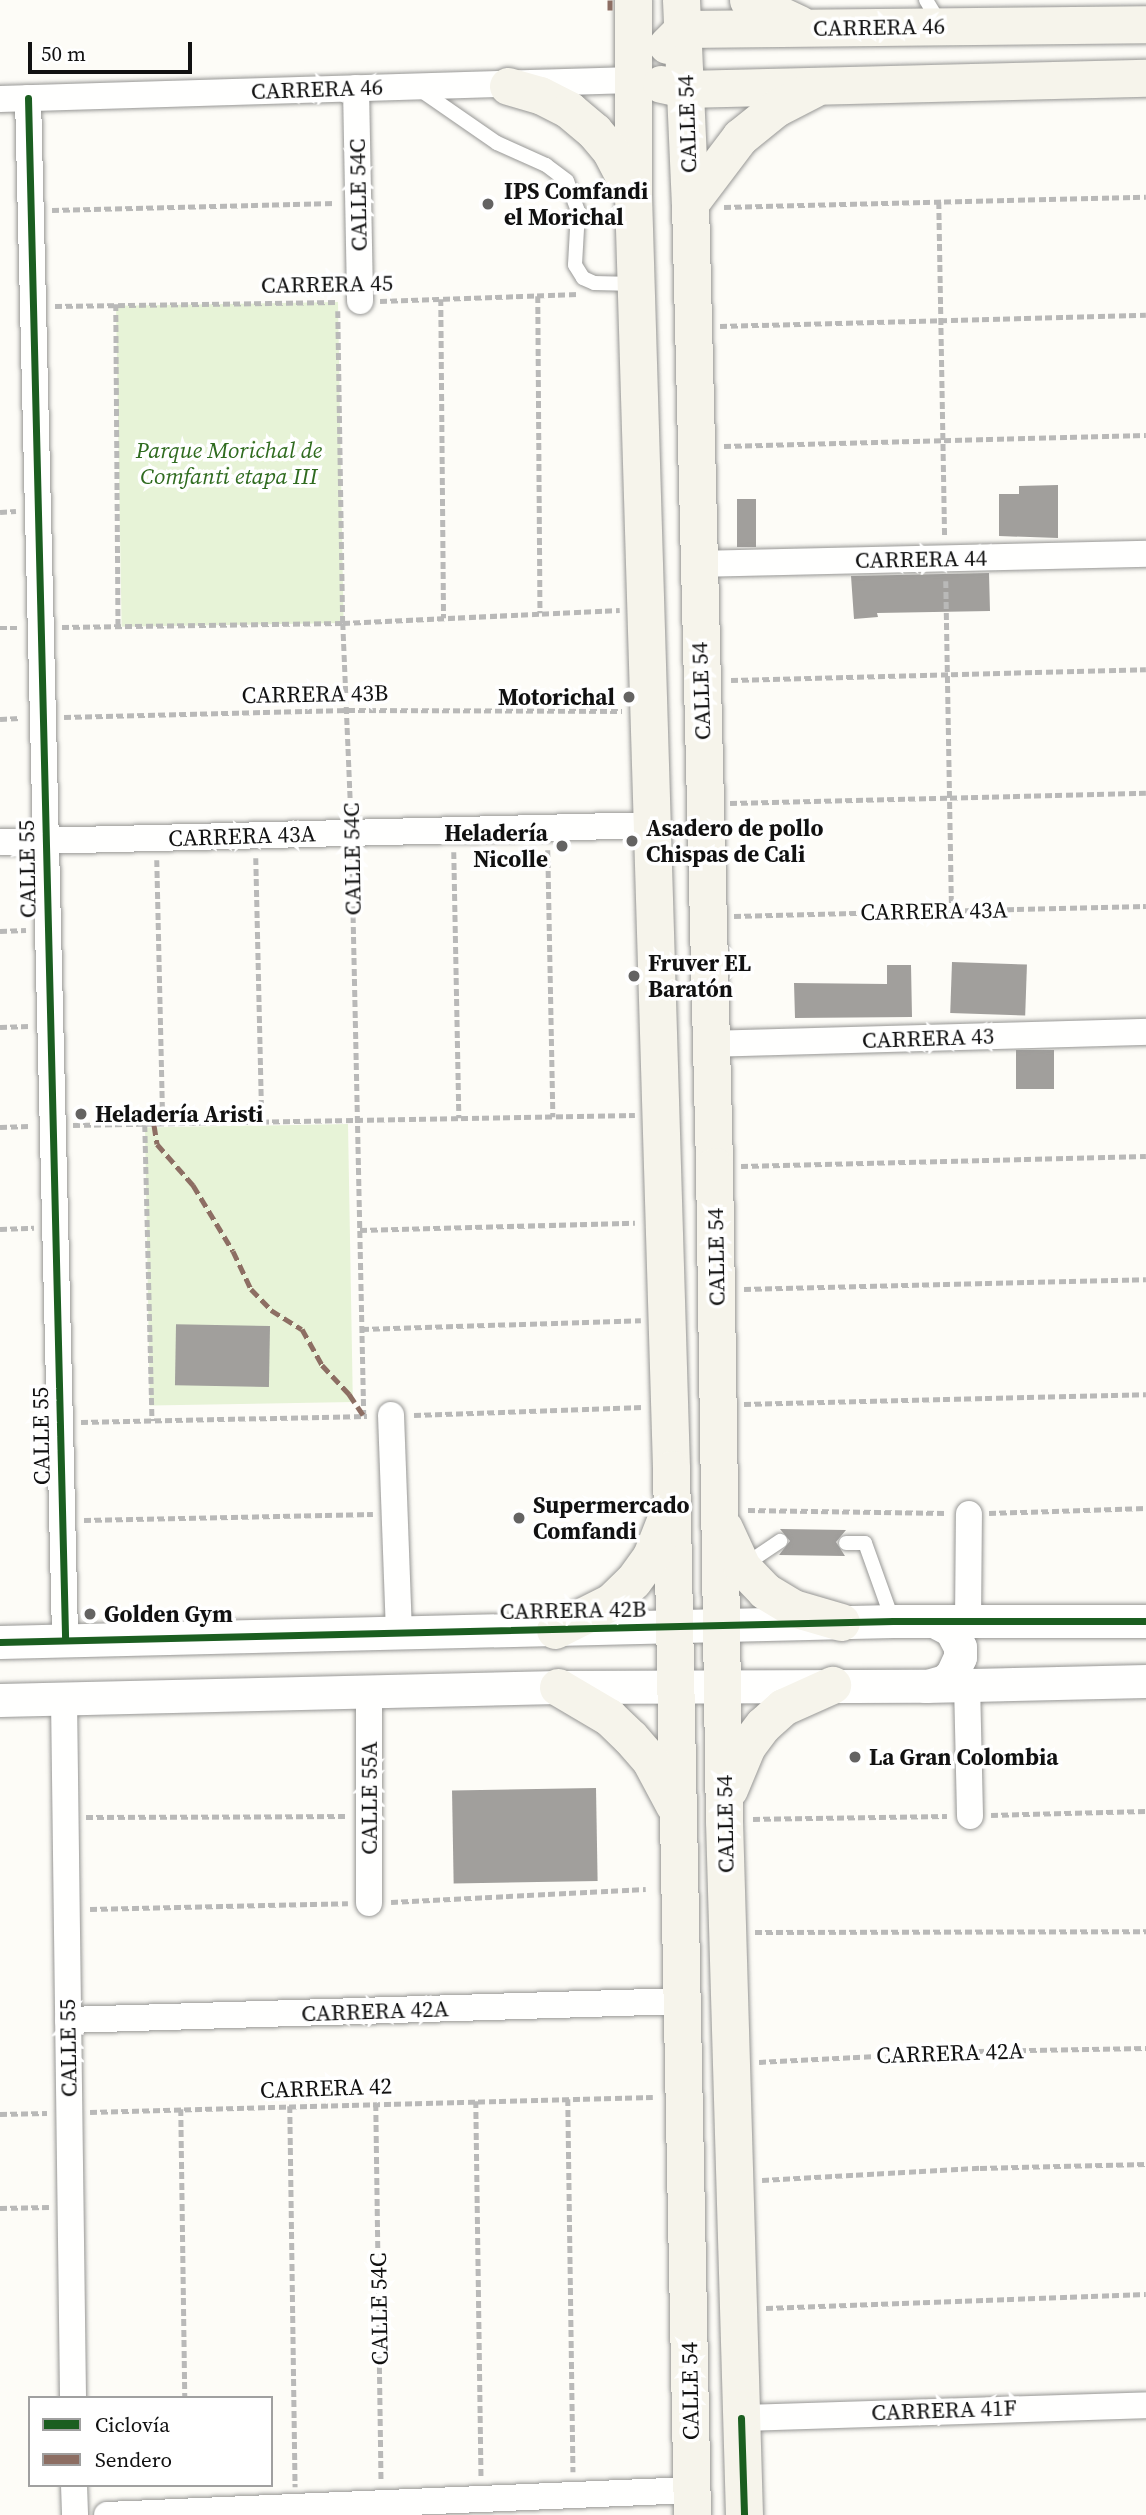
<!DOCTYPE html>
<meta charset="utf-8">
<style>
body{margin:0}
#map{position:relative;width:1146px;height:2515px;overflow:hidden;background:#fdfcf7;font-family:"Source Serif 4",serif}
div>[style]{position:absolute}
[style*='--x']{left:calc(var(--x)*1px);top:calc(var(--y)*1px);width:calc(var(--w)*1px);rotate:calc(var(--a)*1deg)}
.green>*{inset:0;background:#e7f3d7;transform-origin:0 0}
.building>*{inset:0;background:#a19f9c;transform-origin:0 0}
.path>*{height:4.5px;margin-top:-2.25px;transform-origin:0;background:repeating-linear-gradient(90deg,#b9b9b8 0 7px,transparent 0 10.5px)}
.roads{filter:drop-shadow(0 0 2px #979795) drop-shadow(0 0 2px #979795)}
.service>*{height:14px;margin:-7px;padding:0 7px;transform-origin:7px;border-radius:7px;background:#fffffe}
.minor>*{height:26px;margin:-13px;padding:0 13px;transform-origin:13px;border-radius:13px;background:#fffffe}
.tertiary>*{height:33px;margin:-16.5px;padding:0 16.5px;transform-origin:16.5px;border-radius:16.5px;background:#fffffe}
.secondary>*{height:37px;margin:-18.5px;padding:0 18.5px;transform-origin:18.5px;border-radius:18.5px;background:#f6f4eb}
.quiet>*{height:5px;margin-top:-2.5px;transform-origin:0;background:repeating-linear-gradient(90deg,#8d6e63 0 10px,transparent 0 15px)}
.cycleway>*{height:7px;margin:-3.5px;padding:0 3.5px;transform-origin:3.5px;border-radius:3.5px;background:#1b5e20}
.dots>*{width:19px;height:19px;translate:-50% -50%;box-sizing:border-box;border:4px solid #fff;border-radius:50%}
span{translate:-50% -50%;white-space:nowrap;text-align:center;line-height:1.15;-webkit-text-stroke:7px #fff;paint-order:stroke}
.street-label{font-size:23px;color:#111}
.poi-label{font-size:23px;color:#111;font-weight:700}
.left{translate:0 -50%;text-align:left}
.right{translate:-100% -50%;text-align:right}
.park-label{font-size:23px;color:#2f6b1f;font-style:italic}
.legend{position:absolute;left:28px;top:2396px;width:245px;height:91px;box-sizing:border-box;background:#fff;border:2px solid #a0a0a0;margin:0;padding:9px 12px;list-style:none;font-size:21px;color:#111}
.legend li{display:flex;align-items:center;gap:14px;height:35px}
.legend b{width:35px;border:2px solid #a0a0a0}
.scale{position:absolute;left:28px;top:42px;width:164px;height:32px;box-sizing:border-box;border:4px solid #111;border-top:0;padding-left:9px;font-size:21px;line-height:24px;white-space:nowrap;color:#111;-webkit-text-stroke:5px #fff;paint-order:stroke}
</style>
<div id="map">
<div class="green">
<i style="left:338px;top:302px;width:321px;height:222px;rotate:89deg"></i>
<i style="left:348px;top:1124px;width:278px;height:203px;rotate:89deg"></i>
</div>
<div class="building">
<i style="clip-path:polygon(1058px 485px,1058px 538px,999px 536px,999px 494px,1019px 494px,1019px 486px)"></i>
<i style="left:737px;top:499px;width:19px;height:48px"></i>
<i style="clip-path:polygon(989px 573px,990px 611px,877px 613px,878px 617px,854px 619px,851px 576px)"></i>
<i style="left:952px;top:962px;width:75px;height:51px;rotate:2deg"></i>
<i style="clip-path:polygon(887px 965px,911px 965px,912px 1017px,795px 1018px,794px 983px,887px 984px)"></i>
<i style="left:1054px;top:1050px;width:39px;height:38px;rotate:90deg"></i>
<i style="left:270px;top:1326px;width:61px;height:94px;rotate:91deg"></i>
<i style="clip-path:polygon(780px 1529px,846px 1530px,836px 1542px,845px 1556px,779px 1555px,790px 1541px)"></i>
<i style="left:596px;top:1788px;width:93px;height:144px;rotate:89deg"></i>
</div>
<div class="path">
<i style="--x:939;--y:202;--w:335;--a:89"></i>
<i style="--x:724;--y:207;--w:422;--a:-1.4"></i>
<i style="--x:52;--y:210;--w:283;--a:-1.4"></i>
<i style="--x:538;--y:296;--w:317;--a:89.6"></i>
<i style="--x:441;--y:299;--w:319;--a:89.5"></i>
<i style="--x:380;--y:301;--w:198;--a:-2"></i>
<i style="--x:116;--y:304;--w:321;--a:89.6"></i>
<i style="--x:55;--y:306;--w:281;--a:-0.8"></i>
<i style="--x:338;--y:311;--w:312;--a:89.1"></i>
<i style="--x:343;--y:623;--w:187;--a:87.6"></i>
<i style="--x:720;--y:326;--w:426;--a:-1.5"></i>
<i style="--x:724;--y:446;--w:422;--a:-1.5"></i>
<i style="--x:0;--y:512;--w:16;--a:-4"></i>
<i style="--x:946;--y:581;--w:330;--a:89"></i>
<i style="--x:62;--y:627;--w:281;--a:-0.8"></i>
<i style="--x:343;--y:623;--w:277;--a:-2.7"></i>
<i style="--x:0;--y:628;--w:18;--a:0"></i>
<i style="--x:731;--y:680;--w:415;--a:-1.5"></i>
<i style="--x:64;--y:717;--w:284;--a:-1.4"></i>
<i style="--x:348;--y:710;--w:274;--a:0.2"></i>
<i style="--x:0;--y:719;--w:20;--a:-3"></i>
<i style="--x:730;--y:803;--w:416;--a:-1.4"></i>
<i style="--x:548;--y:850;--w:267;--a:88.9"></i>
<i style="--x:454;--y:852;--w:266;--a:88.9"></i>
<i style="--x:352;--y:853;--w:563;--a:88.78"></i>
<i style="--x:256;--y:858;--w:265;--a:88.7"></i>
<i style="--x:157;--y:860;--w:265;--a:88.7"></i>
<i style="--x:734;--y:916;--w:412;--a:-1.4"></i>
<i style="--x:0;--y:931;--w:26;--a:-2"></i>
<i style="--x:0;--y:1027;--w:29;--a:-2"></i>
<i style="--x:73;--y:1125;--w:562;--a:-1.02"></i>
<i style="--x:145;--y:1125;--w:296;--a:88.6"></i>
<i style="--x:0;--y:1127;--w:29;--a:-2"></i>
<i style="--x:741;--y:1166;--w:405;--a:-1.4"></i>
<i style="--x:0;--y:1229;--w:34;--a:-2"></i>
<i style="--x:360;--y:1230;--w:275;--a:-1.5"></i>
<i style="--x:744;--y:1289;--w:402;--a:-1.4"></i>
<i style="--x:362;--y:1329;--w:279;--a:-1.8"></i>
<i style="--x:744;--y:1404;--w:402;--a:-1.4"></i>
<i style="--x:414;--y:1415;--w:229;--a:-2"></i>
<i style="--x:81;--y:1422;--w:286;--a:-1.2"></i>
<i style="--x:748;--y:1510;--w:198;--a:0.9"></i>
<i style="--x:989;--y:1513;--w:157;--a:-1.8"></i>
<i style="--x:84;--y:1520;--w:289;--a:-1.2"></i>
<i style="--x:991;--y:1815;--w:155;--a:-1.5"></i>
<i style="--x:86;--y:1817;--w:261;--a:-0.2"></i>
<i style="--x:753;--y:1819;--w:194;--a:-0.9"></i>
<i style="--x:391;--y:1902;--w:255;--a:-2.9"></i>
<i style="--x:90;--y:1909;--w:258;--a:-1.3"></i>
<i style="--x:755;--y:1932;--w:391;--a:-0.1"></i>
<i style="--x:759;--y:2062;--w:218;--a:-2.9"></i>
<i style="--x:977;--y:2051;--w:169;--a:-1"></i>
<i style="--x:568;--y:2099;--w:373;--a:89.2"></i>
<i style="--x:476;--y:2101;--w:377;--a:89.2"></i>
<i style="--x:376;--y:2104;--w:377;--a:89.2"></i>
<i style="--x:290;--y:2106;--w:381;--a:89.2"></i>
<i style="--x:181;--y:2109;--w:289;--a:89.2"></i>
<i style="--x:90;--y:2112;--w:563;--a:-1.53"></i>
<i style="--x:0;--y:2114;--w:47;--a:-1.2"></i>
<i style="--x:762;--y:2180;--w:218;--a:-3.2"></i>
<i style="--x:980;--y:2168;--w:166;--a:-1.4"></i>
<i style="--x:0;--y:2208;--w:49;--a:-1.2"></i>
<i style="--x:766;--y:2308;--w:380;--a:-2.1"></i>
</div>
<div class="roads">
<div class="service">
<i style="--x:926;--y:0;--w:26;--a:59"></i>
<i style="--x:416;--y:87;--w:98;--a:34.7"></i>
<i style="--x:497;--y:143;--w:54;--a:24.2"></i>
<i style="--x:546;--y:165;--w:26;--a:37"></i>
<i style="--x:567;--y:181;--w:32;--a:70"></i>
<i style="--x:578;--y:211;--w:54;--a:93.2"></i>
<i style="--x:575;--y:265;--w:15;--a:58"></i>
<i style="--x:583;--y:278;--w:12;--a:24"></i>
<i style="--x:594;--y:283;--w:41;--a:1.4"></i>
<i style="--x:846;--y:1543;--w:19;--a:0"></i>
<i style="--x:865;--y:1543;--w:83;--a:70.3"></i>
<i style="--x:743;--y:1566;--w:45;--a:-34"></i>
</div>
<div class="minor">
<i style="--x:356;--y:88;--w:213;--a:88.9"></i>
<i style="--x:28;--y:98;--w:1541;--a:88.62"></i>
<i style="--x:0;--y:99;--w:634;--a:-1.72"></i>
<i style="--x:697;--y:564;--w:449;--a:-1.3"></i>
<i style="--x:0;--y:842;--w:652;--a:-1.49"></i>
<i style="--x:710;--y:1044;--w:436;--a:-1.6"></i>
<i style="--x:391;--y:1415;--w:218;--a:87.9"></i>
<i style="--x:968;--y:1622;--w:108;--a:-89.5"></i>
<i style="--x:967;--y:1683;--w:133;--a:88.7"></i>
<i style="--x:64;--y:1699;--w:699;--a:89.26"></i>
<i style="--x:369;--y:1903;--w:211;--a:-90"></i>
<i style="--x:68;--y:2020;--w:614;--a:-1.77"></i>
<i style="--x:741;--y:2418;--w:405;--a:-1.8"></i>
<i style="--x:74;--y:2485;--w:30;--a:88"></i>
<i style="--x:107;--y:2515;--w:585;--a:-2.45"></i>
</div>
<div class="tertiary">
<i style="--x:0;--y:1642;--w:893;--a:-1.35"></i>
<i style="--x:893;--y:1621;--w:253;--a:0"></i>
<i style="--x:927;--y:1686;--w:19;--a:-16"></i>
<i style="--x:945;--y:1681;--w:10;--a:-45"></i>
<i style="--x:952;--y:1674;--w:19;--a:-65"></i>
<i style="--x:960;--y:1657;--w:10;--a:-90"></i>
<i style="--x:960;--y:1647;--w:19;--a:-118"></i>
<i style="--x:951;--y:1630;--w:19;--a:-152"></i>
<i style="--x:0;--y:1700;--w:558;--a:-1.33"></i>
<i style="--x:558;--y:1687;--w:367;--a:-0.2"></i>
<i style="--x:925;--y:1686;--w:221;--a:-1.3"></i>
</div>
<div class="secondary">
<i style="--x:633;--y:0;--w:195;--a:90"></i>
<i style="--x:633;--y:195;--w:1275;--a:88.29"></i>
<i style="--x:671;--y:1469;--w:1046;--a:88.85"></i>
<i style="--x:681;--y:0;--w:203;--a:87.5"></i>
<i style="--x:690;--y:203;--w:963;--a:88.57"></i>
<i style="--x:714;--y:1166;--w:655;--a:89.13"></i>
<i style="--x:724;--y:1821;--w:694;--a:88.35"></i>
<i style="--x:748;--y:0;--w:56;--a:25.2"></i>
<i style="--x:667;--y:45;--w:23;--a:-45"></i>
<i style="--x:683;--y:29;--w:463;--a:-0.6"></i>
<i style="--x:661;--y:84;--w:25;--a:12"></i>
<i style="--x:685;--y:89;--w:461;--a:-1.4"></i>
<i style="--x:508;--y:86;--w:33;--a:16"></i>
<i style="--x:540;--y:95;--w:33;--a:27"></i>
<i style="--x:569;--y:110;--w:33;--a:40"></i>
<i style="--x:594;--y:131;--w:25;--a:50"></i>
<i style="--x:610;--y:150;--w:47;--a:62.4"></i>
<i style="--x:690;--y:203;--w:83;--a:-52.9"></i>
<i style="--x:740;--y:137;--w:46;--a:-38.9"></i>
<i style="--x:776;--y:108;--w:42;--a:-27.2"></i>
<i style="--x:724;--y:1528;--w:43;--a:65.2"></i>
<i style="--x:742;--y:1567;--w:33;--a:46"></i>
<i style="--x:765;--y:1591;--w:33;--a:31"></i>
<i style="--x:793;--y:1608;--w:50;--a:16.3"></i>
<i style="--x:555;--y:1630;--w:63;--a:-26.6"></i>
<i style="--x:611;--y:1602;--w:30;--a:-44"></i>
<i style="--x:633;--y:1581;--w:31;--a:-54"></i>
<i style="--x:651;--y:1556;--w:41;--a:-68.5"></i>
<i style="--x:558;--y:1687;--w:59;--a:30.5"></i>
<i style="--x:609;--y:1717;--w:29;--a:44"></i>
<i style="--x:630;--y:1737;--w:30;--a:49"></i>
<i style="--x:650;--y:1760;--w:51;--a:61.9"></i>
<i style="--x:729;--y:1789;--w:47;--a:-67.3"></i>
<i style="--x:747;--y:1746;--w:26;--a:-53"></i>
<i style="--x:763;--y:1725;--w:27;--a:-42"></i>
<i style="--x:783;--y:1707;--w:54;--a:-24.2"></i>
</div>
</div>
<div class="quiet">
<i style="--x:610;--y:0;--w:10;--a:90"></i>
<i style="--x:154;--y:1125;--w:19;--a:81"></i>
<i style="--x:157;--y:1144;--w:55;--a:48.7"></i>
<i style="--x:193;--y:1185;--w:77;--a:58.8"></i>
<i style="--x:233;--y:1251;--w:42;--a:64.7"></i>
<i style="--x:251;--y:1289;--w:29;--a:46"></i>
<i style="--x:271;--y:1310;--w:36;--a:32"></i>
<i style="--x:302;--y:1329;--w:41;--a:60.9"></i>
<i style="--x:322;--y:1365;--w:40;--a:47"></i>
<i style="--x:349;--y:1394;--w:27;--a:56"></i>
</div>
<div class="cycleway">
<i style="--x:28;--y:98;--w:1541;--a:88.62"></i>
<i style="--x:0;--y:1642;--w:893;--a:-1.35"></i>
<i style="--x:893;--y:1621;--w:253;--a:0"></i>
<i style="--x:741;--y:2418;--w:97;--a:88.2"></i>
</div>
<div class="dots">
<i style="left:488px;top:204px;background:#646362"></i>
<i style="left:629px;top:697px;background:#646362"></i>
<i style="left:632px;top:841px;background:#646362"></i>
<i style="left:562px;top:846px;background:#646362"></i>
<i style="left:634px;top:976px;background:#646362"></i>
<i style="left:81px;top:1114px;background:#646362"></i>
<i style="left:519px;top:1518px;background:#646362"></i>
<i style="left:90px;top:1614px;background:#646362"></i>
<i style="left:855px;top:1757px;background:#646362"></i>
</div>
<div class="street-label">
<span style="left:879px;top:27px;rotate:-1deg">CARRERA 46</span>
<span style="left:317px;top:89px;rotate:-2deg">CARRERA 46</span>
<span style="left:687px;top:124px;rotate:-92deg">CALLE 54</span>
<span style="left:358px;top:195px;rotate:-91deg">CALLE 54C</span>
<span style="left:327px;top:284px;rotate:-1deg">CARRERA 45</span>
<span style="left:921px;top:559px;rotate:-1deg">CARRERA 44</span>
<span style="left:701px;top:691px;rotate:-92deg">CALLE 54</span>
<span style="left:315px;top:694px;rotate:-1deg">CARRERA 43B</span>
<span style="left:242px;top:836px;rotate:-2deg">CARRERA 43A</span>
<span style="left:352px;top:859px;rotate:-91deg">CALLE 54C</span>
<span style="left:27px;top:869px;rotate:-91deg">CALLE 55</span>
<span style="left:934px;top:911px;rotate:-1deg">CARRERA 43A</span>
<span style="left:928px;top:1038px;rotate:-2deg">CARRERA 43</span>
<span style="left:716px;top:1257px;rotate:-91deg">CALLE 54</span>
<span style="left:41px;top:1436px;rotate:-91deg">CALLE 55</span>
<span style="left:573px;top:1610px;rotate:-1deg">CARRERA 42B</span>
<span style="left:369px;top:1798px;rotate:-90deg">CALLE 55A</span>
<span style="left:725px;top:1824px;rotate:-91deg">CALLE 54</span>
<span style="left:375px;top:2011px;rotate:-2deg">CARRERA 42A</span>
<span style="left:68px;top:2048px;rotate:-91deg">CALLE 55</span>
<span style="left:950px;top:2053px;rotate:-2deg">CARRERA 42A</span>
<span style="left:326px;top:2088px;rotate:-2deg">CARRERA 42</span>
<span style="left:379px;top:2309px;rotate:-91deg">CALLE 54C</span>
<span style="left:690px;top:2391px;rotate:-91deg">CALLE 54</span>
<span style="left:944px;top:2410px;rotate:-2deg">CARRERA 41F</span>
</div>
<div class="poi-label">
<span class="left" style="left:504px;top:204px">IPS Comfandi<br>el Morichal</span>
<span class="right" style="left:615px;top:697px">Motorichal</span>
<span class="left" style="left:646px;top:841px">Asadero de pollo<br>Chispas de Cali</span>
<span class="right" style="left:548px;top:846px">Heladería<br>Nicolle</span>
<span class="left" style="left:648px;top:976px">Fruver EL<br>Baratón</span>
<span class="left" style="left:95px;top:1114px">Heladería Aristi</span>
<span class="left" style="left:533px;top:1518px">Supermercado<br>Comfandi</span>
<span class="left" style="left:104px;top:1614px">Golden Gym</span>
<span class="left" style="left:869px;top:1757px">La Gran Colombia</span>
</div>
<div class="park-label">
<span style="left:229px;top:463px">Parque Morichal de<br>Comfanti etapa III</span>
</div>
<ul class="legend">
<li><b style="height:9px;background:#1b5e20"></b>Ciclovía</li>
<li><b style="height:9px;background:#8d6e63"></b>Sendero</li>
</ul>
<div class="scale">50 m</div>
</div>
